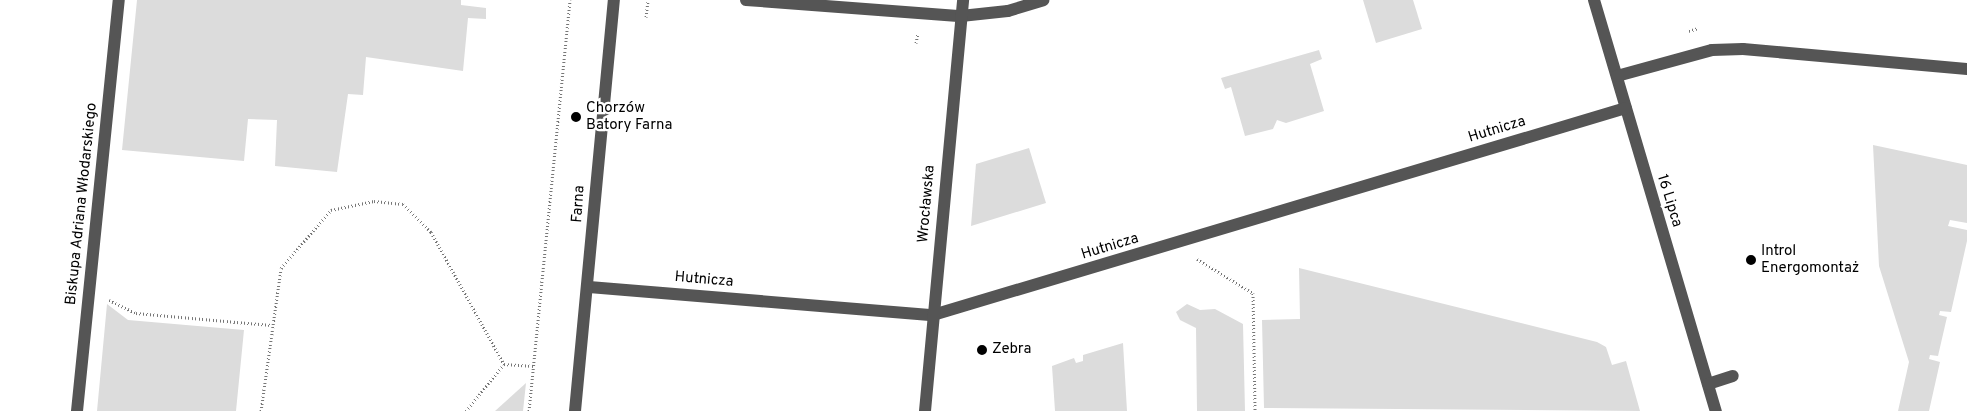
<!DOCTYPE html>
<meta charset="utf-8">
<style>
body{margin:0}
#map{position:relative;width:1967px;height:411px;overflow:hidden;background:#fff;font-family:Overpass,sans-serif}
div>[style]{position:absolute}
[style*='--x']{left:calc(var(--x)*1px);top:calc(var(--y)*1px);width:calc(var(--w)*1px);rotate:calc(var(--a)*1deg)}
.green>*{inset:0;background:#dcdcdc}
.path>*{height:3px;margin-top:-1.5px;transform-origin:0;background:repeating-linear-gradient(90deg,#777 0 1px,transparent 0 3.5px)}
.minor>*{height:12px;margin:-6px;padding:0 6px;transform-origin:6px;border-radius:6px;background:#555}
.dots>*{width:14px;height:14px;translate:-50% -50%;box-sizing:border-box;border:2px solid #fff;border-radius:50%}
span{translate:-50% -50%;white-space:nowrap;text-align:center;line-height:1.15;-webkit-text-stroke:4.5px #fff;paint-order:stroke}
.poi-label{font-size:15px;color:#000}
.left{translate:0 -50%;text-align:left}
.street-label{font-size:15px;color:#000}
</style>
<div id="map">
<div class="green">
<i style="clip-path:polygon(137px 0,461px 0,461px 5px,486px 8px,486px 19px,468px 18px,463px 71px,366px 57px,363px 95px,348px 94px,337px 172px,275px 166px,277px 120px,248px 119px,244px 161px,122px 150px)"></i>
<i style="clip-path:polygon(1363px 0,1413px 0,1422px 29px,1376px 43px)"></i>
<i style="clip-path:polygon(1319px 50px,1322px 59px,1310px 64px,1324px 111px,1286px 123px,1277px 120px,1273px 129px,1245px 136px,1231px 87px,1225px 89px,1221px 78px)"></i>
<i style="clip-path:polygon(1873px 145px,1967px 165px,1967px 223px,1950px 220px,1948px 226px,1967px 230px,1967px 241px,1951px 312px,1940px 311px,1939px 315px,1947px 317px,1938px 356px,1930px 355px,1929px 359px,1940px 362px,1929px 411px,1898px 411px,1909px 362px,1879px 266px)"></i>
<i style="clip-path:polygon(1029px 148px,1046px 203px,971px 226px,976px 164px)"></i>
<i style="clip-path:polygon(1299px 268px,1597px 342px,1606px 347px,1612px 365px,1626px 361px,1640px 411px,1264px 408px,1262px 320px,1300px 319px)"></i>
<i style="clip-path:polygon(107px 304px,128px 320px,244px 330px,236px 411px,97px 411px)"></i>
<i style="clip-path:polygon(1187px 304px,1200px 310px,1215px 309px,1243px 324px,1245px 411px,1197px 411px,1196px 328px,1180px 320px,1176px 312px)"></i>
<i style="clip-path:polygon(1123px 343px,1127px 411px,1055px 411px,1052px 366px,1074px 358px,1076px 363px,1083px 361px,1083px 355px)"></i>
<i style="clip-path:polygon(526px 383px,523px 411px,495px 411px)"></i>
</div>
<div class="path">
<i style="--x:646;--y:17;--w:17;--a:-83"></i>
<i style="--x:1689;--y:31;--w:9;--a:-18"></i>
<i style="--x:916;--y:43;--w:10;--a:-79"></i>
<i style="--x:1197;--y:259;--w:66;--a:31.3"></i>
<i style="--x:1253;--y:293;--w:118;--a:89"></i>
<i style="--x:109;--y:300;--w:30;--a:26"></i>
<i style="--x:136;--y:313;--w:136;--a:5.1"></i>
<i style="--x:261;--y:411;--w:144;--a:-82"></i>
<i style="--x:281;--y:268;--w:77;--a:-49.2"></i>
<i style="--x:331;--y:210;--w:44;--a:-11.8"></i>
<i style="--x:374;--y:201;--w:29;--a:6"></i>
<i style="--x:403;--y:204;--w:40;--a:45"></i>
<i style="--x:431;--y:232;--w:151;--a:61.1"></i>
<i style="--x:466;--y:411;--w:60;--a:-51"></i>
<i style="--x:504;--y:364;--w:30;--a:4"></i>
<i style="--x:529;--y:411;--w:413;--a:-84.3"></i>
</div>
<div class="minor">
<i style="--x:746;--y:0;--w:216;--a:4.3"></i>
<i style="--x:961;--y:16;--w:47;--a:-6.1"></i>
<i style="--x:1008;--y:11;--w:37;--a:-17"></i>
<i style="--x:1594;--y:0;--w:429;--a:73.5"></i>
<i style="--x:1617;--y:76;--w:98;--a:-15.3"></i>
<i style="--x:1712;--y:50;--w:31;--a:-2"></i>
<i style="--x:1743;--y:49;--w:225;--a:5.1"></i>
<i style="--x:589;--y:287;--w:345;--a:4.7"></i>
<i style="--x:933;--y:315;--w:723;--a:-16.63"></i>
<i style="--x:1708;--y:384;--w:26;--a:-18"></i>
<i style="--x:77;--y:411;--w:413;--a:-84.2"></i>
<i style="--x:575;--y:411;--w:413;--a:-84.6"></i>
<i style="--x:925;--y:411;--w:413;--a:-84.7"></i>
</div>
<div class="dots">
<i style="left:576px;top:117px;background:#000"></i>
<i style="left:1751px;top:260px;background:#000"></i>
<i style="left:982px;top:350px;background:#000"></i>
</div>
<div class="poi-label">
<span class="left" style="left:586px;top:117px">Chorzów<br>Batory Farna</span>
<span class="left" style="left:1761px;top:260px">Introl<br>Energomontaż</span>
<span class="left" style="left:992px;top:350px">Zebra</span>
</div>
<div class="street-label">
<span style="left:1497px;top:130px;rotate:-17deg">Hutnicza</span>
<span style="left:1669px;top:201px;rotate:73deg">16 Lipca</span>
<span style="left:82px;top:204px;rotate:-84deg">Biskupa Adriana Włodarskiego</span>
<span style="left:579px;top:204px;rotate:-86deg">Farna</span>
<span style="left:927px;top:204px;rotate:-85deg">Wrocławska</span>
<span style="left:1110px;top:247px;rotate:-17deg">Hutnicza</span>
<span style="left:704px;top:280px;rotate:5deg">Hutnicza</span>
</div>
</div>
